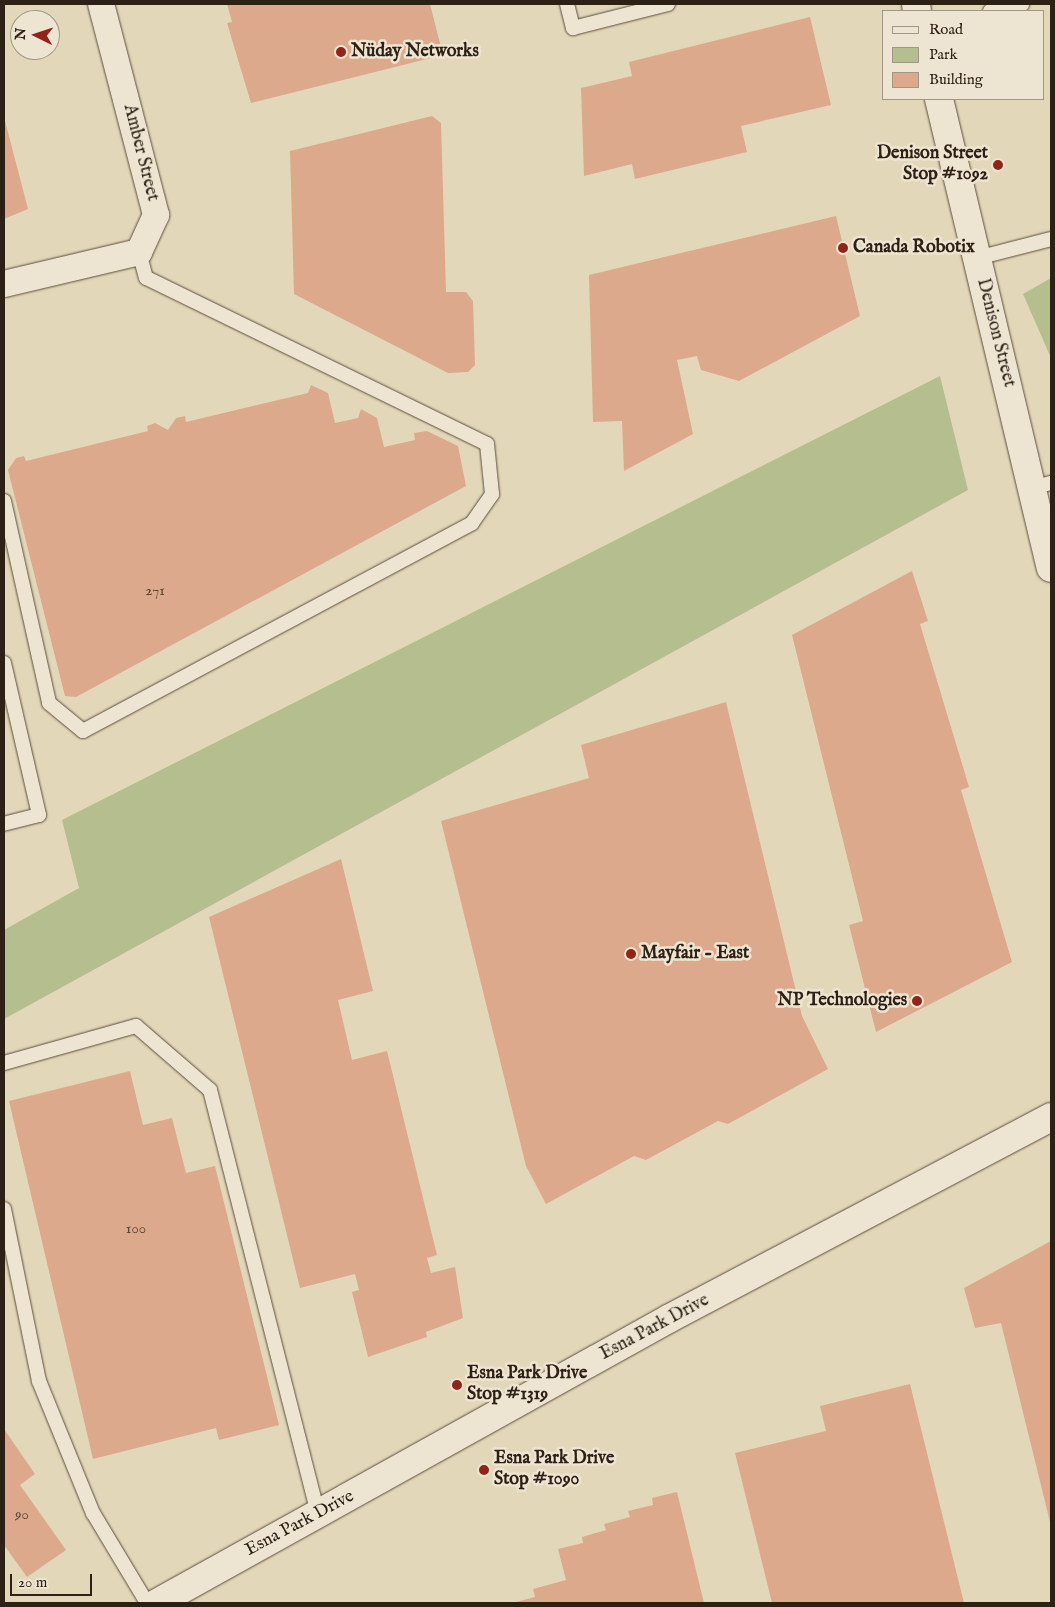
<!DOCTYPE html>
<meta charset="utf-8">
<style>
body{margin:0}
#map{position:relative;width:1055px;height:1607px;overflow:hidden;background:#e3d7b9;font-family:"IM FELL English",serif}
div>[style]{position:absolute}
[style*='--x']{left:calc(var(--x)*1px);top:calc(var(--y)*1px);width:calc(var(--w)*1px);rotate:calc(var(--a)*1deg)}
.green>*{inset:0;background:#b4be8f}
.building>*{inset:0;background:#dda98d}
.roads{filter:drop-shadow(0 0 1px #5a4e3e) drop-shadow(0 0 1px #5a4e3e)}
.service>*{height:14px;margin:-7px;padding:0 7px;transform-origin:7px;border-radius:7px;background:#ede5d2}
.minor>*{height:26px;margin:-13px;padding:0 13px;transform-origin:13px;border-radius:13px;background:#ede5d2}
.tertiary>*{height:28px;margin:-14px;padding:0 14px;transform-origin:14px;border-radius:14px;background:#ede5d2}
.dots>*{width:14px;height:14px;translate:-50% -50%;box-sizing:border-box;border:2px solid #ede5d2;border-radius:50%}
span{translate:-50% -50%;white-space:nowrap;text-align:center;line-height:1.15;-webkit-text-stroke:5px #ede5d2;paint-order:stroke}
.number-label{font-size:15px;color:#594333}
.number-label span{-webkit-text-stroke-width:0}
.poi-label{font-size:18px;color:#2d2115;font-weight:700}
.left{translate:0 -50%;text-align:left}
.right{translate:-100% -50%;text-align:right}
.street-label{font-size:18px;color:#2d2115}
.frame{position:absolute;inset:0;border:5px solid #2d2115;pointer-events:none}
.legend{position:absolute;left:882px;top:10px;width:162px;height:90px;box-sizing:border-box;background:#ede5d2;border:1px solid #a09786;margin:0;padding:6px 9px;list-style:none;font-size:15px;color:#2d2115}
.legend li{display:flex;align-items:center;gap:10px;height:25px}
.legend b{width:25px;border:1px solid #a09786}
.north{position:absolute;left:10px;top:10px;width:50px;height:50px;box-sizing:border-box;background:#ede5d2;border:1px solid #a09786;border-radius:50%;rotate:274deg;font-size:14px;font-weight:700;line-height:20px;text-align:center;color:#2d2115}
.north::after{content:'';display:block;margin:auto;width:18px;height:22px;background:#8f2418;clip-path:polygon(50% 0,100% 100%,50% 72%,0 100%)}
.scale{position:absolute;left:10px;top:1574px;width:82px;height:22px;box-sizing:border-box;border:2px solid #2d2115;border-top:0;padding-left:6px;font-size:15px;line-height:18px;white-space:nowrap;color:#2d2115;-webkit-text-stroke:4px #ede5d2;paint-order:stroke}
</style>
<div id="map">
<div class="green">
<i style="clip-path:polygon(1051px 278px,1051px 358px,1023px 294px)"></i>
<i style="clip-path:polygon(940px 376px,968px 490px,4px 1019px,4px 930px,79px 888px,62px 820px)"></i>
</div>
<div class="building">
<i style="clip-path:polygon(227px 4px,430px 4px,443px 55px,251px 103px,227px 23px,232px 22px)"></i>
<i style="clip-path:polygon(810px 17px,831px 105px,741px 126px,747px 152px,635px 179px,632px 164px,584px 176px,581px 88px,632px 76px,629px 62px)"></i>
<i style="clip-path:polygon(432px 116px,441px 123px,446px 292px,466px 292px,473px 301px,475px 365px,468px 372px,448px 373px,294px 294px,290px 151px)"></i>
<i style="clip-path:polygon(4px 117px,28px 209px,4px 219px)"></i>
<i style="clip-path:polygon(836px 216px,860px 316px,739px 381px,701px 370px,697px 356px,677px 360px,693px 434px,624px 471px,622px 421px,593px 422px,589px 275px)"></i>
<i style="clip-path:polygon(311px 385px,328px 393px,335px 423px,358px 418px,361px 409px,377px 418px,384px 447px,415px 440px,414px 433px,427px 431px,458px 446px,466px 486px,76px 697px,65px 696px,8px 470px,16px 458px,24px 456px,26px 461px,148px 431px,147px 426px,155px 423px,168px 430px,176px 418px,185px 416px,186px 422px,308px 393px)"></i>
<i style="clip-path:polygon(912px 571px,928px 621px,920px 624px,969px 787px,961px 790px,1012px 962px,876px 1032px,849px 925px,863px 921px,792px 635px)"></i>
<i style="clip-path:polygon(726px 702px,802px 1016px,828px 1069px,728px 1124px,718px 1121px,646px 1160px,634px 1156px,546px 1204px,526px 1166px,441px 821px,589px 778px,581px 745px)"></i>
<i style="clip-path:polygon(341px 859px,373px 991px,338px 1000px,352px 1060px,387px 1051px,437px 1255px,427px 1258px,431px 1273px,455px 1267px,463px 1318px,426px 1332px,427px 1337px,368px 1357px,352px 1292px,359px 1290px,355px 1274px,300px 1288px,209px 917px)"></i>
<i style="clip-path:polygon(130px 1071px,143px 1125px,172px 1118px,186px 1173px,215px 1166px,279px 1425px,219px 1440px,216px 1428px,93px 1459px,9px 1101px)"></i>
<i style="clip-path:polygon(1051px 1241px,1051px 1526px,1001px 1323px,975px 1328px,964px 1288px)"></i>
<i style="clip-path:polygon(910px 1384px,964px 1603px,772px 1603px,735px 1453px,826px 1431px,820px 1406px)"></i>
<i style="clip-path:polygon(4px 1429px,35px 1474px,20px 1485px,66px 1550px,27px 1577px,4px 1545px)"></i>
<i style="clip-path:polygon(677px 1492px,704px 1603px,512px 1603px,535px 1597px,533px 1589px,566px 1580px,558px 1549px,583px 1543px,582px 1537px,606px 1530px,604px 1524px,630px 1517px,628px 1511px,653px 1505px,652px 1498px)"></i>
</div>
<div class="roads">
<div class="service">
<i style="--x:567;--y:4;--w:25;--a:76"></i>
<i style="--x:573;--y:28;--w:98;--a:-14.2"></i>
<i style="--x:990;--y:11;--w:33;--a:-12"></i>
<i style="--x:977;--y:258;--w:76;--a:-14.4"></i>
<i style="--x:1032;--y:488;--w:20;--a:-15"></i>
<i style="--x:4;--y:501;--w:207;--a:77.4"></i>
<i style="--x:49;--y:703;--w:44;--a:39.5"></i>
<i style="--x:83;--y:731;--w:441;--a:-28.1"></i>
<i style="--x:472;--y:523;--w:35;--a:-55"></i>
<i style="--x:492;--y:494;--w:50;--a:-95.7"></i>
<i style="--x:487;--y:444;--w:379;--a:-154"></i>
<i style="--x:146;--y:278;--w:27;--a:-105"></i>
<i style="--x:4;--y:663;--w:156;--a:77"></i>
<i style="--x:39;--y:815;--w:36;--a:166"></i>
<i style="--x:4;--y:1063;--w:137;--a:-15.7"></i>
<i style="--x:136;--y:1026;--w:98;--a:40.9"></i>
<i style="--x:210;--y:1090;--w:439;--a:75.7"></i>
<i style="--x:4;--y:1209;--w:176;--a:78.5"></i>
<i style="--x:39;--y:1381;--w:143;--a:67.8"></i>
<i style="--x:93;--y:1513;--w:105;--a:59"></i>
</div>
<div class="minor">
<i style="--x:4;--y:284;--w:139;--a:-13.3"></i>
<i style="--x:139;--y:252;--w:41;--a:-65.3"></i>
<i style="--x:156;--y:215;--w:218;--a:-104.6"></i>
</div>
<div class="tertiary">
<i style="--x:916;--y:4;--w:7;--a:82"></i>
<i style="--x:939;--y:99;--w:482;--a:76.6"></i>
<i style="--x:157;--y:1603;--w:587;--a:-29.05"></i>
<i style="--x:670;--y:1318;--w:431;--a:-27.8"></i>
</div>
</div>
<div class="dots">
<i style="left:341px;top:52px;background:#8f2418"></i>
<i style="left:998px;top:165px;background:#8f2418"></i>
<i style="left:843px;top:248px;background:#8f2418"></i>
<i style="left:631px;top:954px;background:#8f2418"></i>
<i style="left:917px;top:1001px;background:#8f2418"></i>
<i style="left:457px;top:1385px;background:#8f2418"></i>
<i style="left:484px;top:1470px;background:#8f2418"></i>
</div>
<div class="number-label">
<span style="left:155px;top:591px">271</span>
<span style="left:136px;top:1229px">100</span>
<span style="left:22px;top:1515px">90</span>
</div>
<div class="poi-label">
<span class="left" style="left:351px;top:52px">Nüday Networks</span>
<span class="right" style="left:988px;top:165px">Denison Street<br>Stop #1092</span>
<span class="left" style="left:853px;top:248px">Canada Robotix</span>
<span class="left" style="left:641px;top:954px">Mayfair - East</span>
<span class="right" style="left:907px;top:1001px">NP Technologies</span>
<span class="left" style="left:467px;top:1385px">Esna Park Drive<br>Stop #1319</span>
<span class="left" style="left:494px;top:1470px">Esna Park Drive<br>Stop #1090</span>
</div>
<div class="street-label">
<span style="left:140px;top:153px;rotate:76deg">Amber Street</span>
<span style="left:995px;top:333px;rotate:76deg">Denison Street</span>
<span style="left:655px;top:1328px;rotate:-28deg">Esna Park Drive</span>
<span style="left:300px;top:1524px;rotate:-28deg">Esna Park Drive</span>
</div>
<div class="frame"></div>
<ul class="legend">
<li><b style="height:6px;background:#ede5d2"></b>Road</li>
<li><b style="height:14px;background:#b4be8f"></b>Park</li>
<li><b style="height:14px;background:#dda98d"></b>Building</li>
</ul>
<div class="north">N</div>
<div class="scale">20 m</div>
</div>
